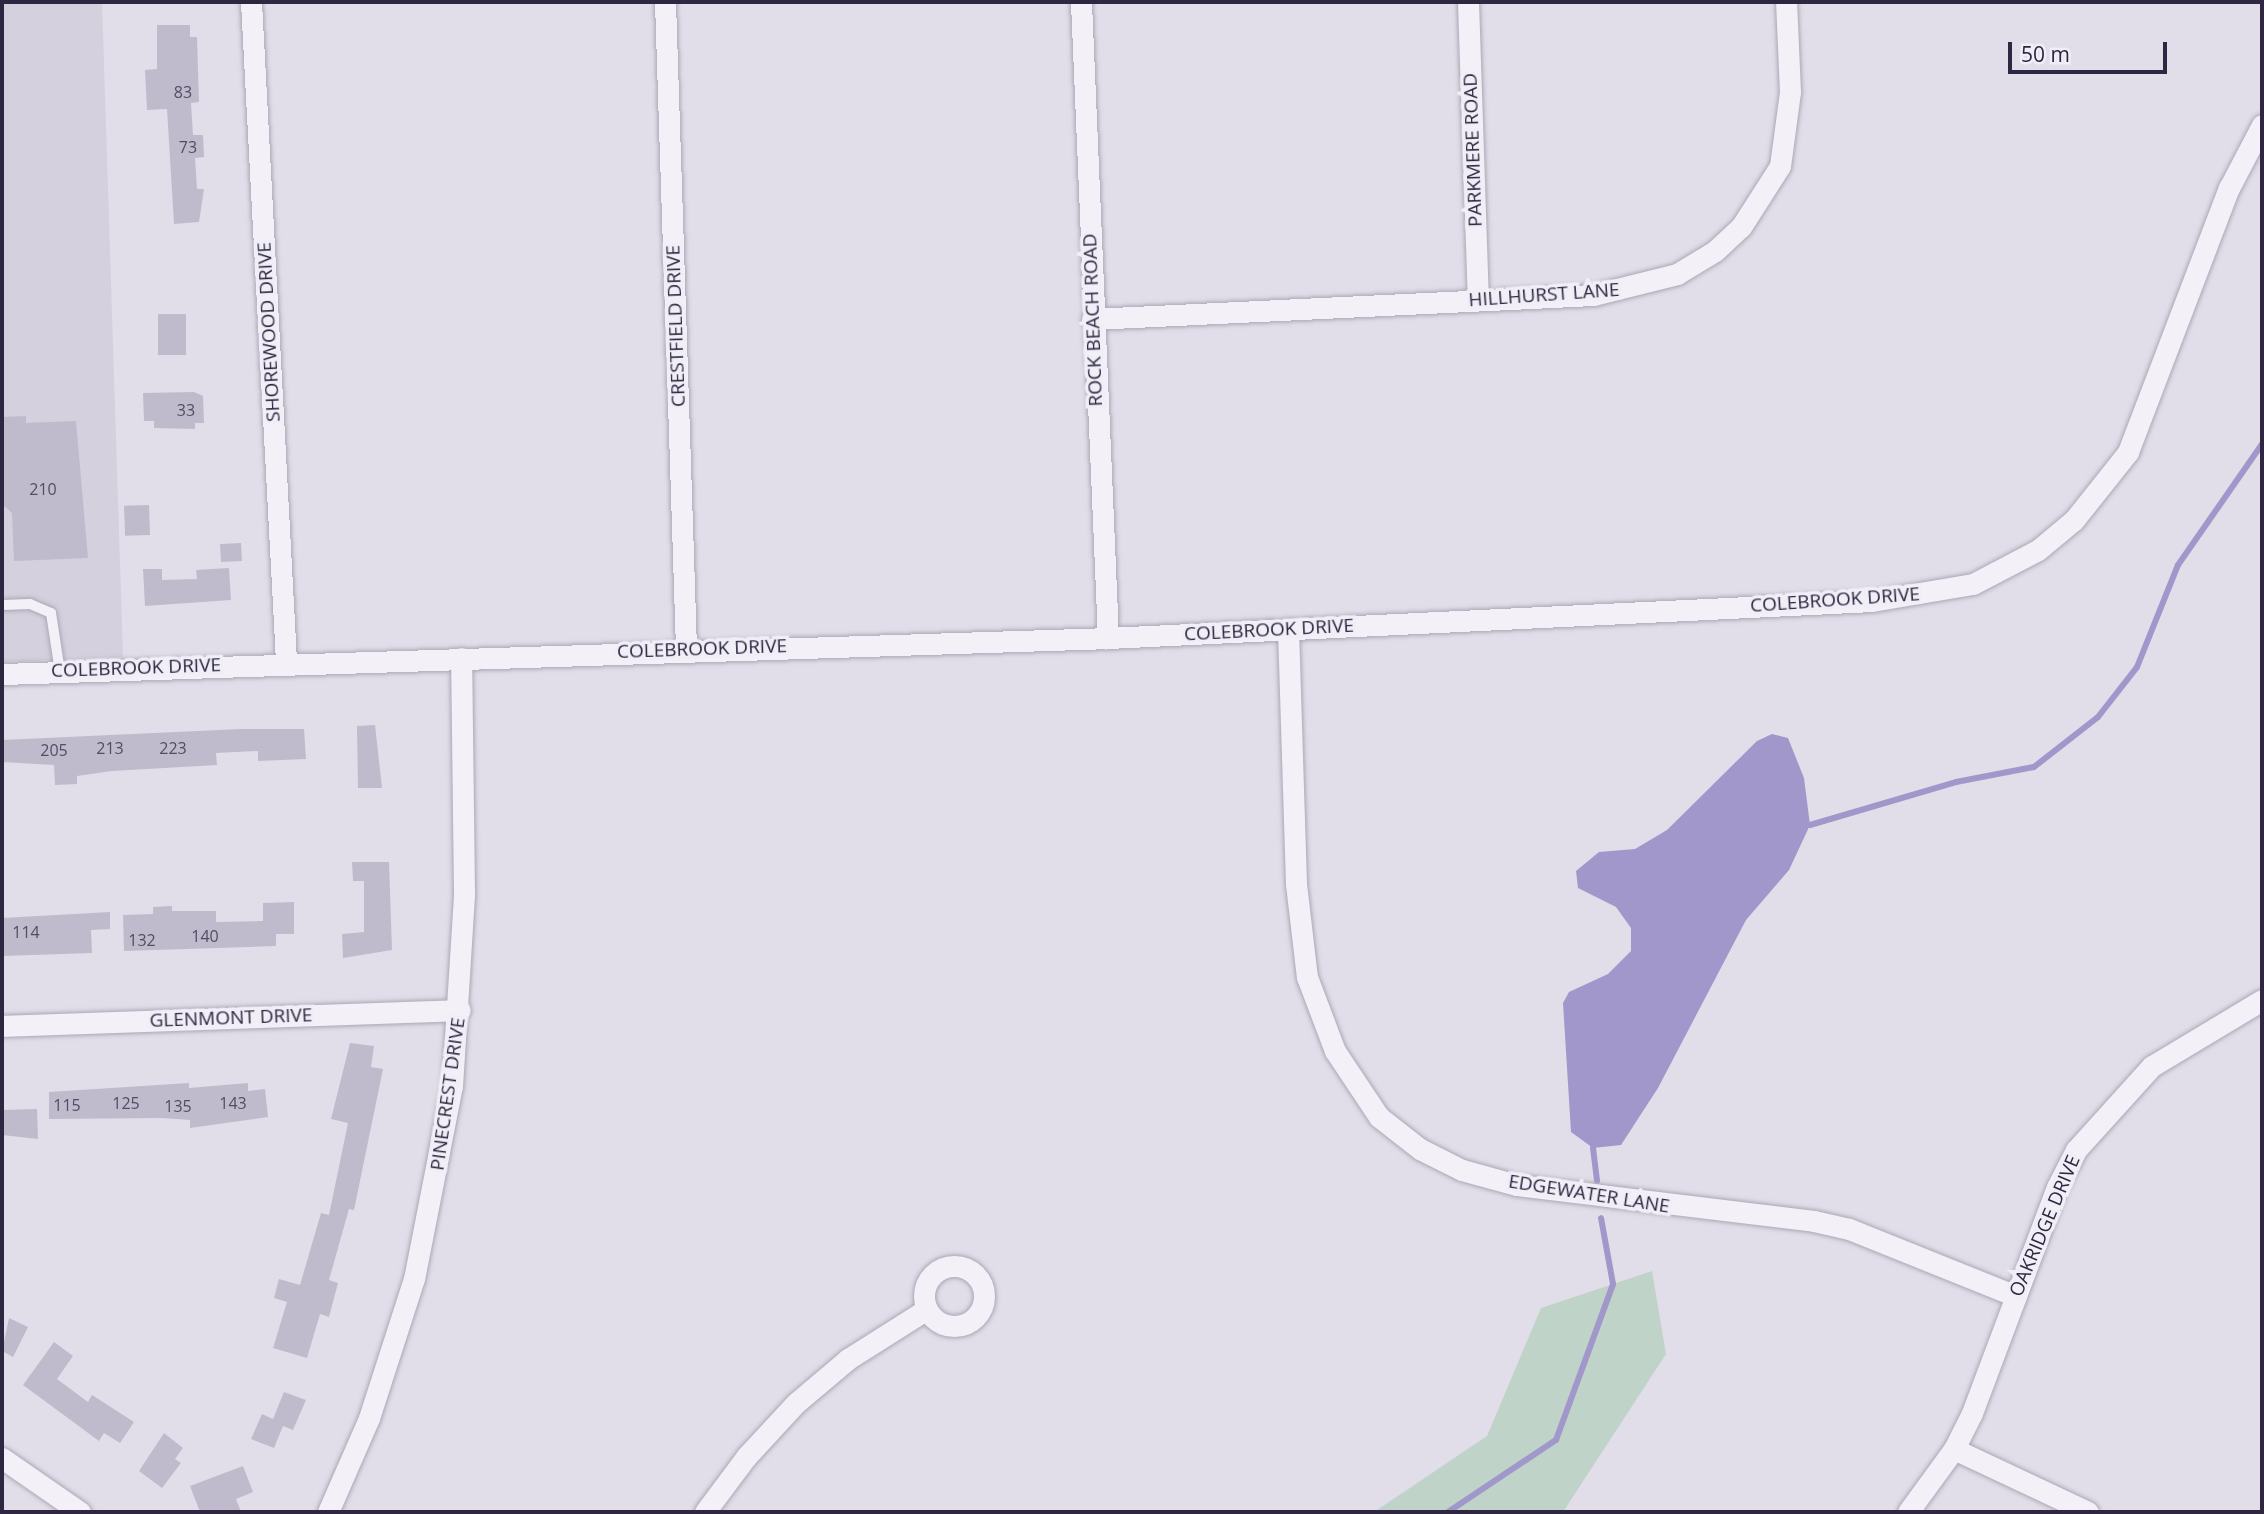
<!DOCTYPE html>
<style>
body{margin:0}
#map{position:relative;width:2264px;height:1514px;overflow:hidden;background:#e1dee9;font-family:"Open Sans",sans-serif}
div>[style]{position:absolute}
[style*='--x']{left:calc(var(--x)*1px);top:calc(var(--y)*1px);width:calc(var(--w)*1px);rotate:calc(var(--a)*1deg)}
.built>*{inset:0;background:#d4d0de}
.green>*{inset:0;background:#bfd3c8}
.water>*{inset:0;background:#a197cb}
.stream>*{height:6px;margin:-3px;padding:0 3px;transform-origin:3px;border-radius:3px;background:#a197cb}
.building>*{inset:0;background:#c0bbcc;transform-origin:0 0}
.roads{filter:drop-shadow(0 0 2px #aca7b7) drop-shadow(0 0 2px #aca7b7)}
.lane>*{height:10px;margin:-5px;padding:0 5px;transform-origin:5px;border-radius:5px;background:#f3f1f7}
.street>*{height:21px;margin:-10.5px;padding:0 10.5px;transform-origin:10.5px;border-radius:10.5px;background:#f3f1f7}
.street>.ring{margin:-10.5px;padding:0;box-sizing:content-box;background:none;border:21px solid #f3f1f7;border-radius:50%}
span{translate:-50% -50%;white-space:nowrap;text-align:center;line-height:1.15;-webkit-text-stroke:7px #f0eef6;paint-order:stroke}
.number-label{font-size:16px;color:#534c64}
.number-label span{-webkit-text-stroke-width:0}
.street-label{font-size:19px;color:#2f2741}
.frame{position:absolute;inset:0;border:4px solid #2f2741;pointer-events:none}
.scale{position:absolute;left:2008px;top:42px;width:159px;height:32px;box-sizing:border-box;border:4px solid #2f2741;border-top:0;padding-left:9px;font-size:21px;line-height:24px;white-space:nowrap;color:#2f2741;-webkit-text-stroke:5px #f0eef6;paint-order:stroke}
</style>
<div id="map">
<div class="built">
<i style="clip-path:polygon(2px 2px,102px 2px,123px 657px,2px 662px)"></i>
</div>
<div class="green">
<i style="clip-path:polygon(1652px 1271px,1666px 1354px,1563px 1512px,1374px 1512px,1487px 1436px,1541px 1308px)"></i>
</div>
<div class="water">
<i style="clip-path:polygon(1772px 734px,1788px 738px,1804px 778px,1810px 825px,1789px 870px,1746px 920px,1658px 1088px,1621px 1145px,1593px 1148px,1571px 1132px,1563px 1003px,1569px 992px,1608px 974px,1631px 951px,1631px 928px,1616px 907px,1578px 888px,1576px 871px,1599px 852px,1635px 849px,1667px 830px,1757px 741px)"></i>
</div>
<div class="stream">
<i style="--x:1810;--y:825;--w:152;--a:-16.4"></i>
<i style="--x:1956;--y:782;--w:79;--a:-10.9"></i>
<i style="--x:2034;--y:767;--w:81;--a:-38"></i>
<i style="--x:2098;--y:717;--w:63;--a:-52"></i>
<i style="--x:2137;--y:667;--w:110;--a:-68.1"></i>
<i style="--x:2178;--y:565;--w:147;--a:-55.2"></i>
<i style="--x:1593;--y:1148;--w:33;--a:83"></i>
<i style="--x:1448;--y:1512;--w:130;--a:-33.7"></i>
<i style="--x:1556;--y:1440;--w:166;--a:-69.9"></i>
<i style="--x:1613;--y:1284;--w:67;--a:-100.3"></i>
</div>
<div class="building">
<i style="clip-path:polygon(157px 25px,190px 25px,190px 37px,197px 37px,199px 102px,191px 103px,193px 135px,203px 135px,204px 157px,195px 158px,197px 189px,204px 189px,199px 222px,174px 224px,167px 109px,147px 110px,145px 70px,157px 69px)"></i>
<i style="left:158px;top:314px;width:28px;height:41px"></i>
<i style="clip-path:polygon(194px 392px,203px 396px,204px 423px,195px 423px,195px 429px,154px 428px,154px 421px,144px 421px,143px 393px)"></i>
<i style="clip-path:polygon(26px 416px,26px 423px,76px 421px,88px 558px,14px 561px,12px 513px,2px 504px,2px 417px)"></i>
<i style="left:149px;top:505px;width:30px;height:25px;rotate:88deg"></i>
<i style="left:241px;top:543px;width:18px;height:21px;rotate:87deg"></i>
<i style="clip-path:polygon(229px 568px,231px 600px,145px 606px,143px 569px,162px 569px,162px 580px,197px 579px,196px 570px)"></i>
<i style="clip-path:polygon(375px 725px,382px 788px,358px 788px,357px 726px)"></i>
<i style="clip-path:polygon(241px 729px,304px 729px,306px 759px,258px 761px,258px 751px,216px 753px,217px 765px,112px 771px,77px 776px,77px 784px,55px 785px,54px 765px,2px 762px,2px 740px)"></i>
<i style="clip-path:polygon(352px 862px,389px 862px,392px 950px,343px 958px,342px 934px,364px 932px,364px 881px,353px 881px)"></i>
<i style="clip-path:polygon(294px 902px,294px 934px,276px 934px,276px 946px,124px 951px,123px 915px,153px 914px,153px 907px,172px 906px,172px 911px,216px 911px,216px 922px,263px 921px,263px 903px)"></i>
<i style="clip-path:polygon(110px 912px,110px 929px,91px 930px,92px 953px,2px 956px,2px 918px)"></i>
<i style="clip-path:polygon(350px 1043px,374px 1046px,371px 1067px,383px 1069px,354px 1210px,349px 1209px,329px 1280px,338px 1283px,329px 1317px,320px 1314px,307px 1358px,273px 1348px,287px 1302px,274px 1298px,279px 1279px,300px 1285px,321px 1213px,329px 1215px,348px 1123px,331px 1119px)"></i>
<i style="clip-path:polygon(189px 1083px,189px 1088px,248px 1083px,248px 1091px,265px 1089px,268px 1117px,190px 1128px,190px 1120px,162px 1118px,49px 1119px,49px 1092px)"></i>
<i style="clip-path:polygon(37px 1109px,38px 1139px,2px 1135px,2px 1110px)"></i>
<i style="clip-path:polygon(9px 1318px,28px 1327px,13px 1357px,2px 1351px)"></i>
<i style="clip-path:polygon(54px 1342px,73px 1356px,57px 1379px,88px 1402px,92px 1395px,134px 1422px,120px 1443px,104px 1433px,99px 1441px,23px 1385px)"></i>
<i style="clip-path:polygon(284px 1392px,306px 1400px,293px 1430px,283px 1426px,274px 1448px,251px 1439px,262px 1414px,273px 1419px)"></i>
<i style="clip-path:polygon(164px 1433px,183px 1448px,175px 1459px,181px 1463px,162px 1488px,139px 1471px)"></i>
<i style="clip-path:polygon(243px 1466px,253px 1492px,236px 1499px,241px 1512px,200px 1512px,190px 1486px)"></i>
</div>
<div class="roads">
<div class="lane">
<i style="--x:2;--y:605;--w:28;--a:-2"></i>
<i style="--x:30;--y:604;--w:23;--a:23"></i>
<i style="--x:51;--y:613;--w:60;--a:81.3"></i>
</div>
<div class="street">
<i style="--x:251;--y:2;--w:661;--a:86.96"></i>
<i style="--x:665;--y:2;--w:647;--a:88.14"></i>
<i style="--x:1081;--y:2;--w:637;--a:87.57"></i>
<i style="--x:1468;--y:2;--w:297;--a:88.1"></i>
<i style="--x:1092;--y:319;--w:502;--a:-2.74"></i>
<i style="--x:1593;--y:295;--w:87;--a:-14"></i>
<i style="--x:1677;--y:274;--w:44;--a:-31.2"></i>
<i style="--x:1715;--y:251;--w:35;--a:-43"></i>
<i style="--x:1741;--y:227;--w:72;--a:-57.4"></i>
<i style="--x:1780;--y:166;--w:75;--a:-82.3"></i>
<i style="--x:1790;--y:92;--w:90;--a:-92.5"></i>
<i style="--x:1288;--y:629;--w:255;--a:88.2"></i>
<i style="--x:1296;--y:884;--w:94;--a:83.3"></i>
<i style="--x:1307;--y:977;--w:79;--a:69.3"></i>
<i style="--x:1335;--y:1051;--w:79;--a:56.3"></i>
<i style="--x:1379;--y:1117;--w:52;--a:38"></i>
<i style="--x:1420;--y:1149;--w:47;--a:26.6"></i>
<i style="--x:1462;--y:1170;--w:57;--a:15.3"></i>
<i style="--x:1517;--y:1185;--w:299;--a:6.9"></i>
<i style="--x:1814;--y:1221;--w:36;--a:13"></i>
<i style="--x:1849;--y:1229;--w:180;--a:21.9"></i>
<i style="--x:2;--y:674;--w:1107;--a:-1.86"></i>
<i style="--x:1108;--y:638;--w:765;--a:-2.77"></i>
<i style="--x:1872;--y:601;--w:102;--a:-9.6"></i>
<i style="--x:1973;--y:584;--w:73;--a:-27.6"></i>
<i style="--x:2038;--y:550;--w:47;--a:-39.8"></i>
<i style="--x:2074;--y:520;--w:87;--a:-51.5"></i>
<i style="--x:2128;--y:452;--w:283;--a:-69.1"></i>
<i style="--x:2229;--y:188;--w:71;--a:-62.4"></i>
<i style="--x:2;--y:1026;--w:458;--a:-2"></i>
<i class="ring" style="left:924px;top:1266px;width:39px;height:39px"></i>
<i style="--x:1954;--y:1449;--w:148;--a:25.2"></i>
<i style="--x:2;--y:1458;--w:95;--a:34.7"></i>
<i style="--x:328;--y:1512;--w:103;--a:-66.4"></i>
<i style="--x:369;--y:1418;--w:146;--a:-72.1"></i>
<i style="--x:414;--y:1279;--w:197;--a:-78.9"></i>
<i style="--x:452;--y:1086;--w:192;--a:-86.4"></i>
<i style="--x:464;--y:894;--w:236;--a:-90.7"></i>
<i style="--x:705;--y:1512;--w:69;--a:-53.3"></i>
<i style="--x:746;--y:1457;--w:74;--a:-47.2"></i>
<i style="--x:796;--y:1403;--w:68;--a:-40.2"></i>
<i style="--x:848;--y:1359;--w:93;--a:-32.3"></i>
<i style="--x:1908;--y:1512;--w:78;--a:-53.9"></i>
<i style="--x:1954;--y:1449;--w:40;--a:-63.4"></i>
<i style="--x:1972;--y:1413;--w:241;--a:-69.4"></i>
<i style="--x:2057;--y:1187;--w:42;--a:-62.8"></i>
<i style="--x:2076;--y:1150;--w:113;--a:-47.9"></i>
<i style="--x:2152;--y:1066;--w:128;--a:-31"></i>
</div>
</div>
<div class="number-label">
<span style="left:183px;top:92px">83</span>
<span style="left:188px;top:147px">73</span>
<span style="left:186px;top:410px">33</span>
<span style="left:43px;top:489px">210</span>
<span style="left:110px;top:748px">213</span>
<span style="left:173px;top:748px">223</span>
<span style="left:54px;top:750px">205</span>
<span style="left:26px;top:932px">114</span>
<span style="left:205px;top:936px">140</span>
<span style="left:142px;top:940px">132</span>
<span style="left:126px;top:1103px">125</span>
<span style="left:233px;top:1103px">143</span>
<span style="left:67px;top:1105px">115</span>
<span style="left:178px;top:1106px">135</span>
</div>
<div class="street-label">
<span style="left:1473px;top:150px;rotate:-92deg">PARKMERE ROAD</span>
<span style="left:1544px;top:295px;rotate:-4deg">HILLHURST LANE</span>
<span style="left:1093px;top:320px;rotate:-92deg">ROCK BEACH ROAD</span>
<span style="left:676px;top:326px;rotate:-92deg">CRESTFIELD DRIVE</span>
<span style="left:269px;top:332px;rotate:-93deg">SHOREWOOD DRIVE</span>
<span style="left:1835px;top:600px;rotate:-4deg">COLEBROOK DRIVE</span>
<span style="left:1269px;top:630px;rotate:-3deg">COLEBROOK DRIVE</span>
<span style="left:702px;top:649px;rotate:-2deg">COLEBROOK DRIVE</span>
<span style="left:136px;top:668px;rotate:-2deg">COLEBROOK DRIVE</span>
<span style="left:231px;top:1018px;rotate:-2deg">GLENMONT DRIVE</span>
<span style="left:448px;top:1094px;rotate:-82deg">PINECREST DRIVE</span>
<span style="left:1589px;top:1194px;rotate:9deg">EDGEWATER LANE</span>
<span style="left:2045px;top:1226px;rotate:-67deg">OAKRIDGE DRIVE</span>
</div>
<div class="frame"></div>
<div class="scale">50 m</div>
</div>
